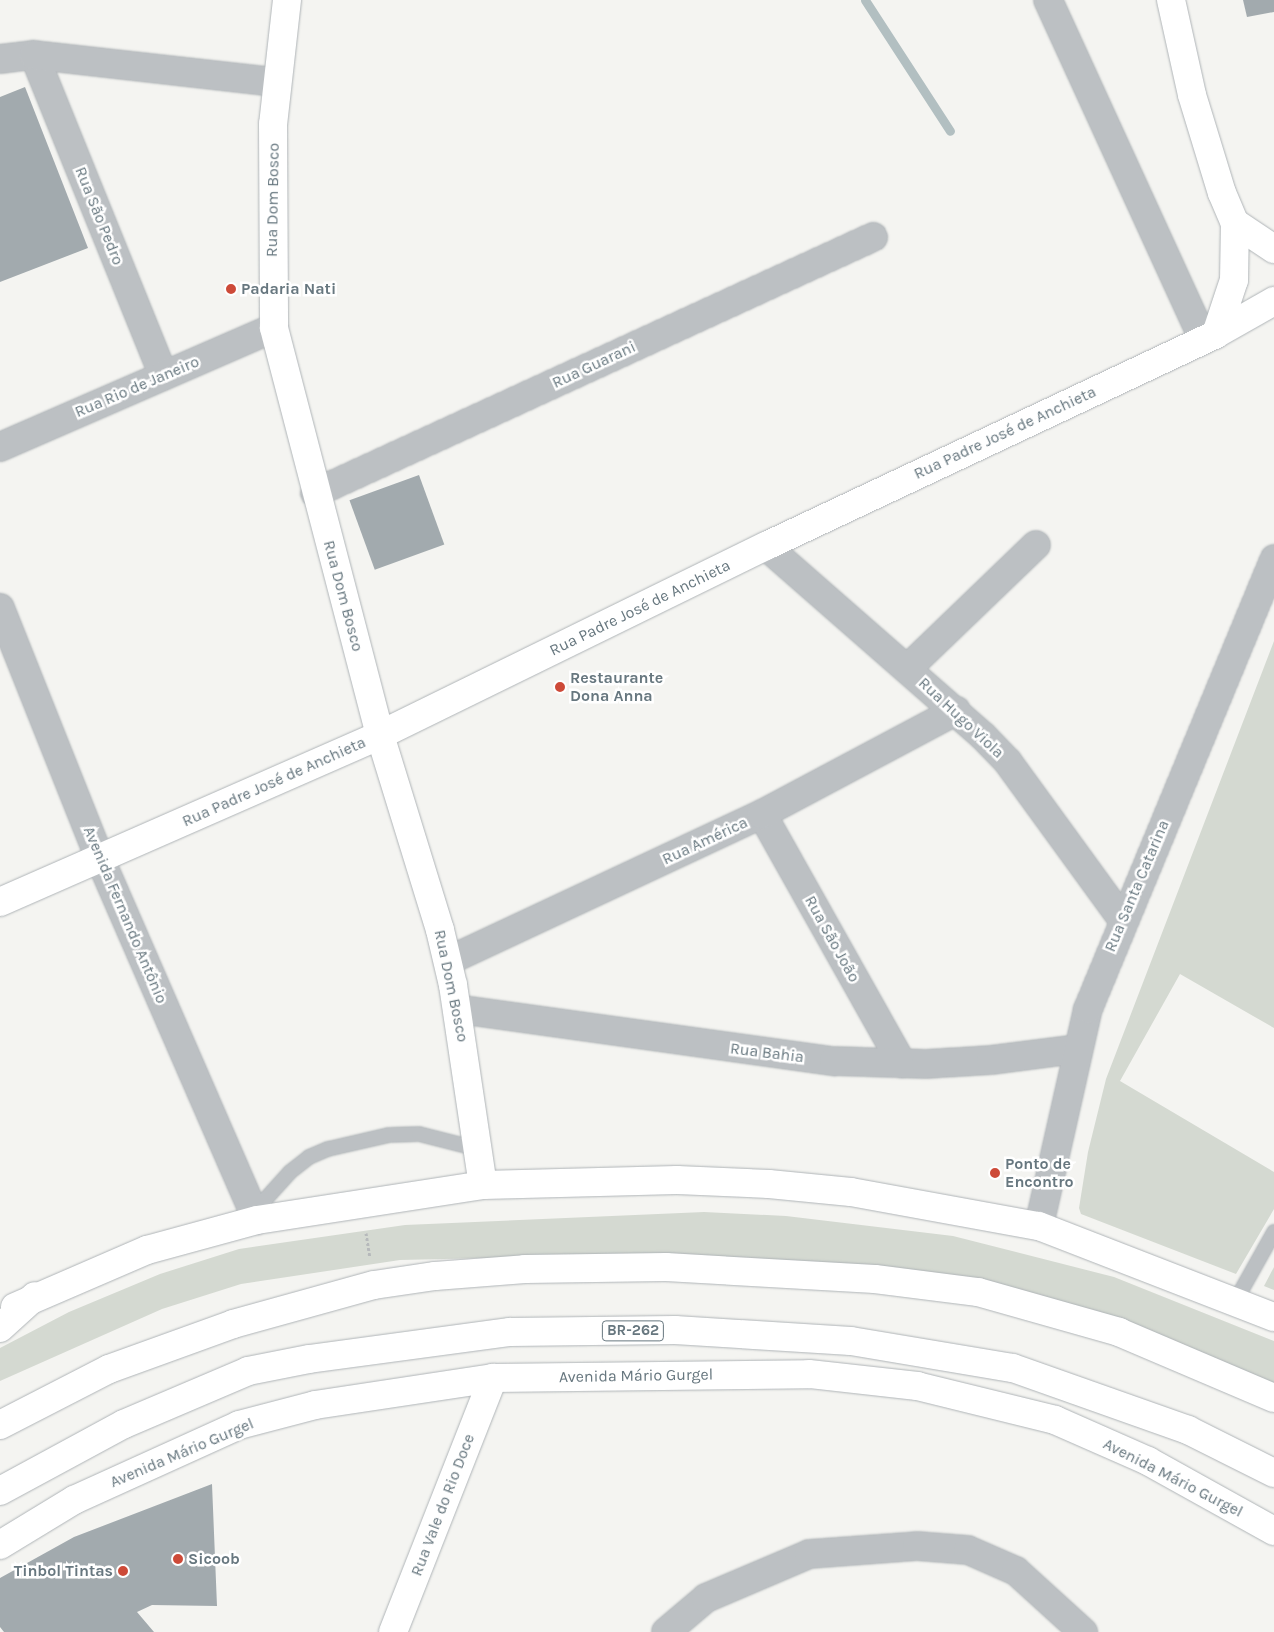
<!DOCTYPE html>
<meta charset="utf-8">
<style>
body{margin:0}
#map{position:relative;width:1274px;height:1632px;overflow:hidden;background:#f4f4f1;font-family:Karla,sans-serif}
div>[style]{position:absolute}
[style*='--x']{left:calc(var(--x)*1px);top:calc(var(--y)*1px);width:calc(var(--w)*1px);rotate:calc(var(--a)*1deg)}
.green>*{inset:0;background:#d4d9d1}
.stream>*{height:9px;margin:-4.5px;padding:0 4.5px;transform-origin:4.5px;border-radius:4.5px;background:#b2bfc1}
.building>*{inset:0;background:#a2aaae;transform-origin:0 0}
.path>*{height:3px;margin-top:-1.5px;transform-origin:0;background:repeating-linear-gradient(90deg,#b6b9bb 0 2.5px,transparent 0 5px)}
.roads{filter:drop-shadow(0 0 1px #afb4b7) drop-shadow(0 0 1px #afb4b7)}
.lane>*{height:14px;margin:-7px;padding:0 7px;transform-origin:7px;border-radius:7px;background:#bcc0c3}
.street>*{height:28px;margin:-14px;padding:0 14px;transform-origin:14px;border-radius:14px;background:#bcc0c3}
.secondary>*{height:28px;margin:-14px;padding:0 14px;transform-origin:14px;border-radius:14px;background:#fff}
.primary>*{height:28px;margin:-14px;padding:0 14px;transform-origin:14px;border-radius:14px;background:#fff}
.dots>*{width:14px;height:14px;translate:-50% -50%;box-sizing:border-box;border:2px solid #fff;border-radius:50%}
span{translate:-50% -50%;white-space:nowrap;text-align:center;line-height:1.15;-webkit-text-stroke:5px #fff;paint-order:stroke}
.shield-label span{padding:1px 4px;background:#fff;border:1px solid;border-radius:4px;-webkit-text-stroke-width:0}
.shield-label{font-size:15px;color:#67777f;font-weight:700}
.street-label{font-size:16px;color:#67777f}
.poi-label{font-size:16px;color:#67777f;font-weight:700}
.left{translate:0 -50%;text-align:left}
.right{translate:-100% -50%;text-align:right}
</style>
<div id="map">
<div class="green">
<i style="clip-path:polygon(1274px 641px,1274px 1028px,1180px 974px,1120px 1081px,1274px 1172px,1274px 1209px,1236px 1274px,1081px 1214px,1079px 1208px,1088px 1152px,1106px 1079px)"></i>
<i style="clip-path:polygon(704px 1212px,786px 1216px,953px 1236px,1114px 1277px,1274px 1341px,1274px 1385px,1107px 1316px,614px 1255px,400px 1260px,241px 1284px,162px 1309px,0 1381px,0 1348px,69px 1312px,160px 1274px,239px 1249px,405px 1225px)"></i>
<i style="clip-path:polygon(1274px 1267px,1274px 1290px,1264px 1286px)"></i>
</div>
<div class="stream">
<i style="--x:865;--y:0;--w:156;--a:57"></i>
</div>
<div class="building">
<i style="clip-path:polygon(1243px 0,1274px 0,1274px 12px,1247px 17px)"></i>
<i style="clip-path:polygon(25px 87px,88px 248px,0 282px,0 97px)"></i>
<i style="left:419px;top:475px;width:74px;height:74px;rotate:70deg"></i>
<i style="clip-path:polygon(212px 1484px,217px 1606px,152px 1605px,137px 1612px,154px 1632px,4px 1632px,0 1627px,0 1578px,74px 1537px)"></i>
</div>
<div class="path">
<i style="--x:366;--y:1233;--w:24;--a:81"></i>
</div>
<div class="roads">
<div class="lane">
<i style="--x:253;--y:1213;--w:55;--a:-47.9"></i>
<i style="--x:290;--y:1172;--w:24;--a:-38"></i>
<i style="--x:309;--y:1157;--w:21;--a:-23"></i>
<i style="--x:328;--y:1149;--w:63;--a:-12.9"></i>
<i style="--x:389;--y:1135;--w:30;--a:-2"></i>
<i style="--x:419;--y:1134;--w:61;--a:14.3"></i>
<i style="--x:1236;--y:1300;--w:78;--a:-60.8"></i>
</div>
<div class="street">
<i style="--x:1048;--y:0;--w:374;--a:65.4"></i>
<i style="--x:34;--y:55;--w:346;--a:68"></i>
<i style="--x:0;--y:59;--w:34;--a:-7"></i>
<i style="--x:34;--y:55;--w:244;--a:6.4"></i>
<i style="--x:0;--y:447;--w:299;--a:-23.5"></i>
<i style="--x:315;--y:493;--w:614;--a:-24.64"></i>
<i style="--x:766;--y:546;--w:288;--a:41.2"></i>
<i style="--x:983;--y:736;--w:36;--a:46"></i>
<i style="--x:1008;--y:762;--w:195;--a:54"></i>
<i style="--x:0;--y:608;--w:270;--a:68.3"></i>
<i style="--x:100;--y:859;--w:394;--a:66.5"></i>
<i style="--x:907;--y:669;--w:179;--a:-43.9"></i>
<i style="--x:762;--y:814;--w:286;--a:60.7"></i>
<i style="--x:448;--y:961;--w:347;--a:-25.1"></i>
<i style="--x:762;--y:814;--w:220;--a:-28"></i>
<i style="--x:457;--y:1009;--w:381;--a:7.9"></i>
<i style="--x:834;--y:1061;--w:92;--a:1.9"></i>
<i style="--x:926;--y:1064;--w:65;--a:-3.5"></i>
<i style="--x:991;--y:1060;--w:88;--a:-7.2"></i>
<i style="--x:1039;--y:1226;--w:222;--a:-77.3"></i>
<i style="--x:1088;--y:1009;--w:487;--a:-67.5"></i>
<i style="--x:666;--y:1632;--w:52;--a:-40.4"></i>
<i style="--x:706;--y:1598;--w:112;--a:-23.1"></i>
<i style="--x:809;--y:1554;--w:108;--a:-4.2"></i>
<i style="--x:917;--y:1546;--w:51;--a:4.5"></i>
<i style="--x:968;--y:1550;--w:52;--a:23.6"></i>
<i style="--x:1016;--y:1571;--w:91;--a:42.3"></i>
</div>
<div class="secondary">
<i style="--x:287;--y:0;--w:125;--a:96.4"></i>
<i style="--x:273;--y:124;--w:204;--a:89.7"></i>
<i style="--x:274;--y:328;--w:421;--a:75.4"></i>
<i style="--x:380;--y:735;--w:204;--a:72.9"></i>
<i style="--x:440;--y:930;--w:57;--a:76.7"></i>
<i style="--x:453;--y:985;--w:202;--a:81.5"></i>
<i style="--x:1171;--y:0;--w:97;--a:77.5"></i>
<i style="--x:1192;--y:95;--w:102;--a:73"></i>
<i style="--x:1222;--y:193;--w:33;--a:67"></i>
<i style="--x:1235;--y:223;--w:57;--a:91"></i>
<i style="--x:1234;--y:280;--w:57;--a:108.4"></i>
<i style="--x:1235;--y:223;--w:47;--a:33.7"></i>
<i style="--x:0;--y:902;--w:415;--a:-23.7"></i>
<i style="--x:380;--y:735;--w:430;--a:-26.1"></i>
<i style="--x:766;--y:546;--w:497;--a:-25.2"></i>
<i style="--x:1216;--y:334;--w:67;--a:-29.6"></i>
<i style="--x:15;--y:1307;--w:144;--a:-23.4"></i>
<i style="--x:147;--y:1250;--w:114;--a:-15.3"></i>
<i style="--x:257;--y:1220;--w:229;--a:-8.8"></i>
<i style="--x:483;--y:1185;--w:194;--a:-1.5"></i>
<i style="--x:677;--y:1180;--w:92;--a:2.5"></i>
<i style="--x:769;--y:1184;--w:82;--a:5.6"></i>
<i style="--x:851;--y:1192;--w:191;--a:10.3"></i>
<i style="--x:1039;--y:1226;--w:252;--a:21.2"></i>
<i style="--x:0;--y:1545;--w:87;--a:-31.3"></i>
<i style="--x:74;--y:1500;--w:181;--a:-24.4"></i>
<i style="--x:239;--y:1425;--w:79;--a:-14.7"></i>
<i style="--x:315;--y:1405;--w:180;--a:-8.6"></i>
<i style="--x:493;--y:1378;--w:316;--a:-0.7"></i>
<i style="--x:809;--y:1374;--w:109;--a:6.3"></i>
<i style="--x:917;--y:1386;--w:142;--a:13.8"></i>
<i style="--x:1055;--y:1420;--w:102;--a:23.8"></i>
<i style="--x:1148;--y:1461;--w:144;--a:29.1"></i>
<i style="--x:393;--y:1632;--w:273;--a:-68.5"></i>
</div>
<div class="primary">
<i style="--x:0;--y:1328;--w:47;--a:-42.4"></i>
<i style="--x:0;--y:1425;--w:123;--a:-27.2"></i>
<i style="--x:109;--y:1369;--w:132;--a:-19.9"></i>
<i style="--x:233;--y:1324;--w:146;--a:-15.5"></i>
<i style="--x:374;--y:1285;--w:62;--a:-8.4"></i>
<i style="--x:435;--y:1276;--w:90;--a:-4.4"></i>
<i style="--x:525;--y:1269;--w:141;--a:-0.8"></i>
<i style="--x:666;--y:1267;--w:209;--a:3.3"></i>
<i style="--x:875;--y:1279;--w:104;--a:7.2"></i>
<i style="--x:978;--y:1292;--w:147;--a:15.8"></i>
<i style="--x:1119;--y:1332;--w:168;--a:23.1"></i>
<i style="--x:0;--y:1491;--w:141;--a:-28.4"></i>
<i style="--x:124;--y:1424;--w:135;--a:-23.1"></i>
<i style="--x:248;--y:1371;--w:62;--a:-11.1"></i>
<i style="--x:309;--y:1359;--w:203;--a:-7.7"></i>
<i style="--x:510;--y:1332;--w:165;--a:-0.7"></i>
<i style="--x:675;--y:1330;--w:176;--a:3.6"></i>
<i style="--x:851;--y:1341;--w:164;--a:9.5"></i>
<i style="--x:1013;--y:1368;--w:186;--a:19.5"></i>
<i style="--x:1188;--y:1430;--w:96;--a:26.6"></i>
</div>
</div>
<div class="dots">
<i style="left:231px;top:289px;background:#cd4a38"></i>
<i style="left:560px;top:687px;background:#cd4a38"></i>
<i style="left:995px;top:1173px;background:#cd4a38"></i>
<i style="left:178px;top:1559px;background:#cd4a38"></i>
<i style="left:123px;top:1571px;background:#cd4a38"></i>
</div>
<div class="shield-label">
<span style="left:633px;top:1331px">BR-262</span>
</div>
<div class="street-label">
<span style="left:273px;top:200px;rotate:-89deg">Rua Dom Bosco</span>
<span style="left:99px;top:216px;rotate:68deg">Rua São Pedro</span>
<span style="left:594px;top:365px;rotate:-25deg">Rua Guarani</span>
<span style="left:137px;top:387px;rotate:-23deg">Rua Rio de Janeiro</span>
<span style="left:1005px;top:433px;rotate:-25deg">Rua Padre José de Anchieta</span>
<span style="left:343px;top:596px;rotate:75deg">Rua Dom Bosco</span>
<span style="left:640px;top:608px;rotate:-26deg">Rua Padre José de Anchieta</span>
<span style="left:961px;top:718px;rotate:43deg">Rua Hugo Viola</span>
<span style="left:274px;top:782px;rotate:-24deg">Rua Padre José de Anchieta</span>
<span style="left:705px;top:841px;rotate:-25deg">Rua América</span>
<span style="left:1137px;top:886px;rotate:-67deg">Rua Santa Catarina</span>
<span style="left:125px;top:915px;rotate:67deg">Avenida Fernando Antônio</span>
<span style="left:832px;top:939px;rotate:61deg">Rua São João</span>
<span style="left:451px;top:986px;rotate:78deg">Rua Dom Bosco</span>
<span style="left:767px;top:1053px;rotate:7deg">Rua Bahia</span>
<span style="left:636px;top:1376px;rotate:-1deg">Avenida Mário Gurgel</span>
<span style="left:182px;top:1453px;rotate:-23deg">Avenida Mário Gurgel</span>
<span style="left:1173px;top:1478px;rotate:27deg">Avenida Mário Gurgel</span>
<span style="left:443px;top:1505px;rotate:-69deg">Rua Vale do Rio Doce</span>
</div>
<div class="poi-label">
<span class="left" style="left:241px;top:289px">Padaria Nati</span>
<span class="left" style="left:570px;top:687px">Restaurante<br>Dona Anna</span>
<span class="left" style="left:1005px;top:1173px">Ponto de<br>Encontro</span>
<span class="left" style="left:188px;top:1559px">Sicoob</span>
<span class="right" style="left:113px;top:1571px">Tinbol Tintas</span>
</div>
</div>
